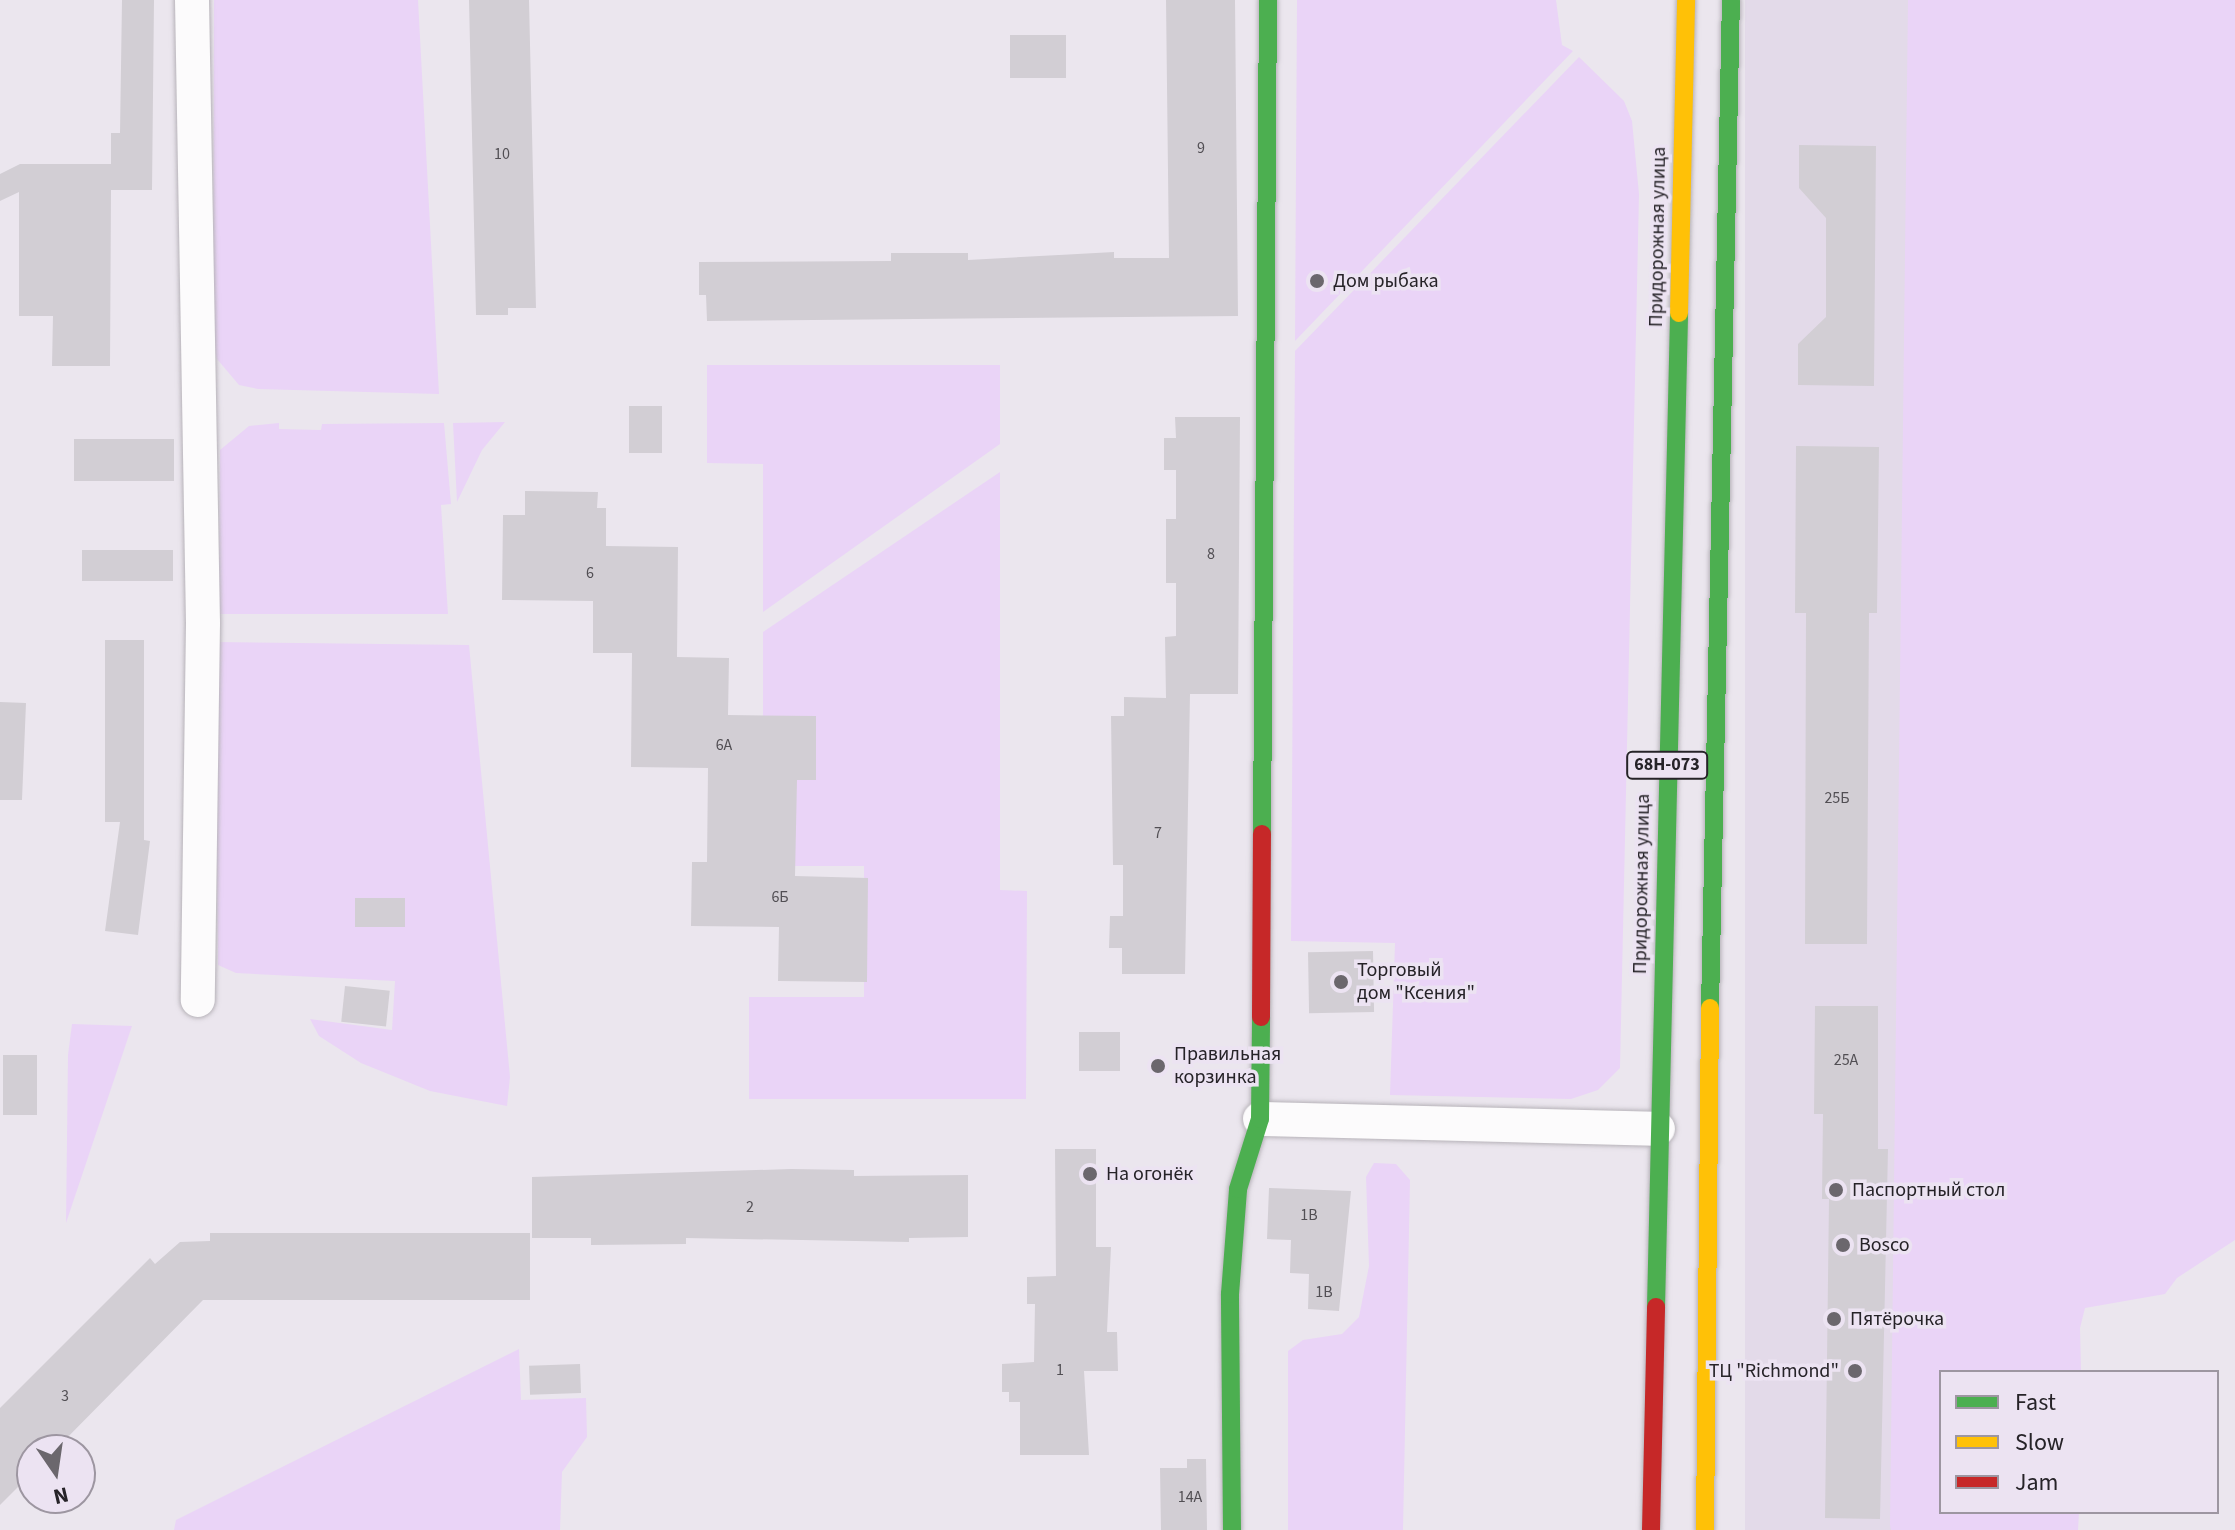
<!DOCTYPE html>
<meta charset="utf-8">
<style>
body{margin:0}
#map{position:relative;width:2235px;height:1530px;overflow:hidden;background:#ebe6ee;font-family:"Source Sans 3",sans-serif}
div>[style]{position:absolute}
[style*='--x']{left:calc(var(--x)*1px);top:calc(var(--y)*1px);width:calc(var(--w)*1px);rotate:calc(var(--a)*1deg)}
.built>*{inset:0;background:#e3dae9;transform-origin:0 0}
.green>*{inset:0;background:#ead4f7}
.building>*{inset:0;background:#d2ced4;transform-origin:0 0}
.roads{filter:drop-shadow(0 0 2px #b7b3b9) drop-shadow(0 0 2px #b7b3b9)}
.street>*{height:34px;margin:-17px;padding:0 17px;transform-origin:17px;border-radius:17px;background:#fcfbfc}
.fast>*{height:18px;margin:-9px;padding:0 9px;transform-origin:9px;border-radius:9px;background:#4caf50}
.slow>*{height:18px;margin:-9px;padding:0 9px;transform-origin:9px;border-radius:9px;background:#ffc107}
.jam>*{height:18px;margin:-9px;padding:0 9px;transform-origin:9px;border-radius:9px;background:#c62828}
.dots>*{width:22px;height:22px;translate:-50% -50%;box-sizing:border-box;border:4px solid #ece3f2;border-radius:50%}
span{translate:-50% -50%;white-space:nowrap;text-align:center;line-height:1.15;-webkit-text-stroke:7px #ece3f2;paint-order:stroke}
.number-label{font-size:16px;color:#524f54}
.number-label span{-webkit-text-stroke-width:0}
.shield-label span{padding:2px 6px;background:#ece3f2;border:2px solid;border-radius:6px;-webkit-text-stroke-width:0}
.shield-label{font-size:18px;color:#262328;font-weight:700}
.street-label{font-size:20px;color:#262328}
.poi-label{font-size:20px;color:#262328}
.left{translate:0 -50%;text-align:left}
.right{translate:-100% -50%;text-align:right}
.legend{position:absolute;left:1939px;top:1370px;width:280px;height:144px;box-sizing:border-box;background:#ece3f2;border:2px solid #9d96a1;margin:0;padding:10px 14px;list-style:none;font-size:24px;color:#262328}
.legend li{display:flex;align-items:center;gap:16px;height:40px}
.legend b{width:40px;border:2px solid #9d96a1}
.north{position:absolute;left:16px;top:1434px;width:80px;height:80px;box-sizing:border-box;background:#ece3f2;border:2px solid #9d96a1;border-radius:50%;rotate:167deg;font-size:22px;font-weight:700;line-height:32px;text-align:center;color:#262328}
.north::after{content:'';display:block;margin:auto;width:28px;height:36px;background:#6b676d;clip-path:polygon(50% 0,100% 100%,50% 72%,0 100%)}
</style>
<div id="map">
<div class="built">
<i style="left:1745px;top:0;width:163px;height:1530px"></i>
</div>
<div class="green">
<i style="clip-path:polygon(214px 0,418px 0,439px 394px,258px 389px,239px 385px,217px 359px,213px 345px)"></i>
<i style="clip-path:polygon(1297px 0,1556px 0,1562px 45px,1573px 51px,1295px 341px)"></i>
<i style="clip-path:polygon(1908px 0,2235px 0,2235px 1240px,2177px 1278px,2165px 1294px,2085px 1308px,2080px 1328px,2081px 1372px,1941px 1372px,1941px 1512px,2079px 1512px,2078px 1530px,1891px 1530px,1890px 1525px)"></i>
<i style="clip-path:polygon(1579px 57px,1624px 101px,1632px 121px,1639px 194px,1620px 1068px,1598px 1090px,1571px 1099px,1390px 1095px,1395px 943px,1291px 941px,1295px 351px)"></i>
<i style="clip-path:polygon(707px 365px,1000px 365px,1000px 444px,763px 612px,763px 464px,707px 463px)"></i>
<i style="clip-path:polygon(505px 422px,482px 450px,457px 502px,453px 423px)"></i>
<i style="clip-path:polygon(279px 423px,279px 429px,321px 430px,322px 424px,444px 423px,451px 504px,441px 505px,448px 614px,219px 614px,220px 450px,249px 426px)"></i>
<i style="clip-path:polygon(1000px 472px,1000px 890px,1027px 891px,1026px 1099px,749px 1099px,749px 997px,864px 997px,864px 866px,763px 866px,763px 632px)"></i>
<i style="clip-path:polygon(214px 642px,469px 645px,510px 1077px,507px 1106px,430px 1091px,361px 1063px,319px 1036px,310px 1019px,392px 1030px,395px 981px,236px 973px,218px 965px)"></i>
<i style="clip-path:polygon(72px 1024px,132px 1026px,66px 1223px,68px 1055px)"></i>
<i style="clip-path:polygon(1374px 1163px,1396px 1164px,1410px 1180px,1403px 1530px,1288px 1530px,1288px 1351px,1303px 1340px,1342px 1334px,1359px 1317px,1369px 1266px,1366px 1177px)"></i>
<i style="clip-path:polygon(519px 1349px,521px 1400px,586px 1398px,587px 1437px,562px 1472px,560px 1530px,174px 1530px,176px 1520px)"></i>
</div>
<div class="building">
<i style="clip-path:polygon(122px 0,154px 0,152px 190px,111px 190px,110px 366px,52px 366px,53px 316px,19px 316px,19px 192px,0 201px,0 174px,20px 164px,111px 164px,111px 133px,120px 133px)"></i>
<i style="clip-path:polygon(469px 0,529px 0,536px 308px,508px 308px,508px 315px,476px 315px)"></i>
<i style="clip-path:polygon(1166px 0,1235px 0,1238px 316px,707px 321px,706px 295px,699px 295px,699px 262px,891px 261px,891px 253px,968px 253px,968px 260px,1114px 252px,1114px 258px,1169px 258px)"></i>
<i style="left:1010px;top:35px;width:56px;height:43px"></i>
<i style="clip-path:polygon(1799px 145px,1876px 146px,1874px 386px,1798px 385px,1798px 344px,1826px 317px,1826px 218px,1799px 188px)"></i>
<i style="left:629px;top:406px;width:33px;height:47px"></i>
<i style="clip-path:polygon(1175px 417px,1240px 417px,1238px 694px,1190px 694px,1185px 974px,1122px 974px,1122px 948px,1109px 948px,1110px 916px,1123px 916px,1123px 865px,1113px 865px,1111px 716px,1124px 716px,1124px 697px,1166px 698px,1165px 637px,1176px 636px,1176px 583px,1166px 583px,1166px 519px,1176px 519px,1176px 470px,1164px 470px,1164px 438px,1176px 438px)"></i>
<i style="left:74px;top:439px;width:100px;height:42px"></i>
<i style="clip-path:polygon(1796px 446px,1879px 447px,1877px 613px,1869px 613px,1867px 944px,1805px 944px,1806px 613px,1795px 613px)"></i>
<i style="clip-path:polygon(525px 491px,598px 492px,597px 508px,606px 508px,606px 546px,678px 547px,677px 657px,729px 658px,728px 715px,816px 716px,816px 780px,797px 780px,795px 876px,868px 878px,867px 982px,778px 981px,779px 927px,691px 926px,692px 862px,707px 862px,708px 768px,631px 767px,632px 653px,593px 653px,593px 601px,502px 600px,503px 515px,525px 515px)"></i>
<i style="left:82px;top:550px;width:91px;height:31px"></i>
<i style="clip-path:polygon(105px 640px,144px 640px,144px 840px,150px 841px,138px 935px,105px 931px,120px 822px,105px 822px)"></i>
<i style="clip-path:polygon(0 702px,26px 703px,22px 800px,0 800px)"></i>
<i style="left:355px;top:898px;width:50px;height:29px"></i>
<i style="left:1373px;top:951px;width:61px;height:65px;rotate:89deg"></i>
<i style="left:345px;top:986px;width:45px;height:36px;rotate:6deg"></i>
<i style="clip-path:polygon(1815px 1006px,1878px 1006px,1878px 1149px,1888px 1149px,1880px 1519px,1825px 1518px,1829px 1199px,1822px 1199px,1823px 1114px,1814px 1114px)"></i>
<i style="left:1120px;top:1032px;width:39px;height:41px;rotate:90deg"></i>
<i style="left:37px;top:1055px;width:60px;height:34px;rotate:90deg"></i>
<i style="clip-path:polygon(1055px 1149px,1096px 1149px,1096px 1247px,1111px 1247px,1107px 1332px,1117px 1332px,1118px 1371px,1084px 1371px,1089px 1455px,1020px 1455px,1020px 1402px,1009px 1402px,1009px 1392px,1002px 1392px,1002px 1364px,1034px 1362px,1035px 1304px,1027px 1304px,1027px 1277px,1056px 1276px)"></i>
<i style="clip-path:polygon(791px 1169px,854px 1170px,854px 1176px,968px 1175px,968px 1237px,909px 1238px,909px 1242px,686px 1238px,686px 1244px,591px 1245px,591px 1238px,532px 1238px,532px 1177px)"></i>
<i style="clip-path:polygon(1269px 1188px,1351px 1191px,1339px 1311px,1308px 1309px,1309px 1274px,1290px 1273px,1291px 1240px,1267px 1239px)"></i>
<i style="clip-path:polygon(210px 1233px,530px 1233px,530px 1300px,203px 1300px,55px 1450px,32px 1450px,32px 1473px,0 1505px,0 1408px,150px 1258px,155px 1264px,180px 1242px,210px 1241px)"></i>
<i style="left:580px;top:1364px;width:29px;height:51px;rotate:88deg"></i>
<i style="clip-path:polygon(1187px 1459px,1206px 1459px,1207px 1530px,1161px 1530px,1160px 1468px,1187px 1468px)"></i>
</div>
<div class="roads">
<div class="street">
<i style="--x:192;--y:0;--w:623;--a:88.99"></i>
<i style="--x:203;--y:623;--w:377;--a:90.8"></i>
<i style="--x:1260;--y:1119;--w:398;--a:1.4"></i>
</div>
<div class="fast">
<i style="--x:1262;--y:834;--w:834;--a:-89.59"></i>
<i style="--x:1710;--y:1008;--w:1008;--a:-88.81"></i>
<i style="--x:1656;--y:1307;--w:994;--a:-88.67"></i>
<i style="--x:1232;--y:1530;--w:236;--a:-90.5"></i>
<i style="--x:1230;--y:1294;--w:105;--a:-85.6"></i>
<i style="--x:1238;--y:1189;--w:73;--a:-72.6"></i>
<i style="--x:1260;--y:1119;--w:102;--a:-89.4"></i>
</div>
<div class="slow">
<i style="--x:1679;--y:313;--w:313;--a:-88.7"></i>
<i style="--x:1705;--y:1530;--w:522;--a:-89.45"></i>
</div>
<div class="jam">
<i style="--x:1261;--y:1017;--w:183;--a:-89.7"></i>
<i style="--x:1651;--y:1530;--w:223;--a:-88.7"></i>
</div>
</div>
<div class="dots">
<i style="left:1317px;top:281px;background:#6b676d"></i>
<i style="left:1341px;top:982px;background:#6b676d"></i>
<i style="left:1158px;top:1066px;background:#6b676d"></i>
<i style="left:1090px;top:1174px;background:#6b676d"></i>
<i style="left:1836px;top:1190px;background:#6b676d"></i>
<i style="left:1843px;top:1245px;background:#6b676d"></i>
<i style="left:1834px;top:1319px;background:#6b676d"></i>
<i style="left:1855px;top:1371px;background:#6b676d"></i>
</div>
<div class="number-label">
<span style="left:1201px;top:148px">9</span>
<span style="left:502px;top:154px">10</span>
<span style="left:1211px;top:554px">8</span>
<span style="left:590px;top:573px">6</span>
<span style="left:724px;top:745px">6А</span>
<span style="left:1837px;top:798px">25Б</span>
<span style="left:1158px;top:833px">7</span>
<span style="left:780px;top:897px">6Б</span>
<span style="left:1846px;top:1060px">25А</span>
<span style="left:750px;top:1207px">2</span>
<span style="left:1309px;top:1215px">1В</span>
<span style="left:1324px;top:1292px">1В</span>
<span style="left:1060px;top:1370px">1</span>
<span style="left:65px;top:1396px">3</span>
<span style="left:1190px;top:1497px">14А</span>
</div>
<div class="shield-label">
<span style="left:1667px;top:765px">68Н-073</span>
</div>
<div class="street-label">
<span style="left:1658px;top:237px;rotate:-89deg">Придорожная улица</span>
<span style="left:1642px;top:884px;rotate:-89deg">Придорожная улица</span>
</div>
<div class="poi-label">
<span class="left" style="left:1333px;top:281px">Дом рыбака</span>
<span class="left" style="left:1357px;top:982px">Торговый<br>дом "Ксения"</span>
<span class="left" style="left:1174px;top:1066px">Правильная<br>корзинка</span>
<span class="left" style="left:1106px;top:1174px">На огонёк</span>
<span class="left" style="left:1852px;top:1190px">Паспортный стол</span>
<span class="left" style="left:1859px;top:1245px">Bosco</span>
<span class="left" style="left:1850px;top:1319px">Пятёрочка</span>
<span class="right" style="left:1839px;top:1371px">ТЦ "Richmond"</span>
</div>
<ul class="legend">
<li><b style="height:10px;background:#4caf50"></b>Fast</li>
<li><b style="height:10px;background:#ffc107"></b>Slow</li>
<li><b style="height:10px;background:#c62828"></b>Jam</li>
</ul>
<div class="north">N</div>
</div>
